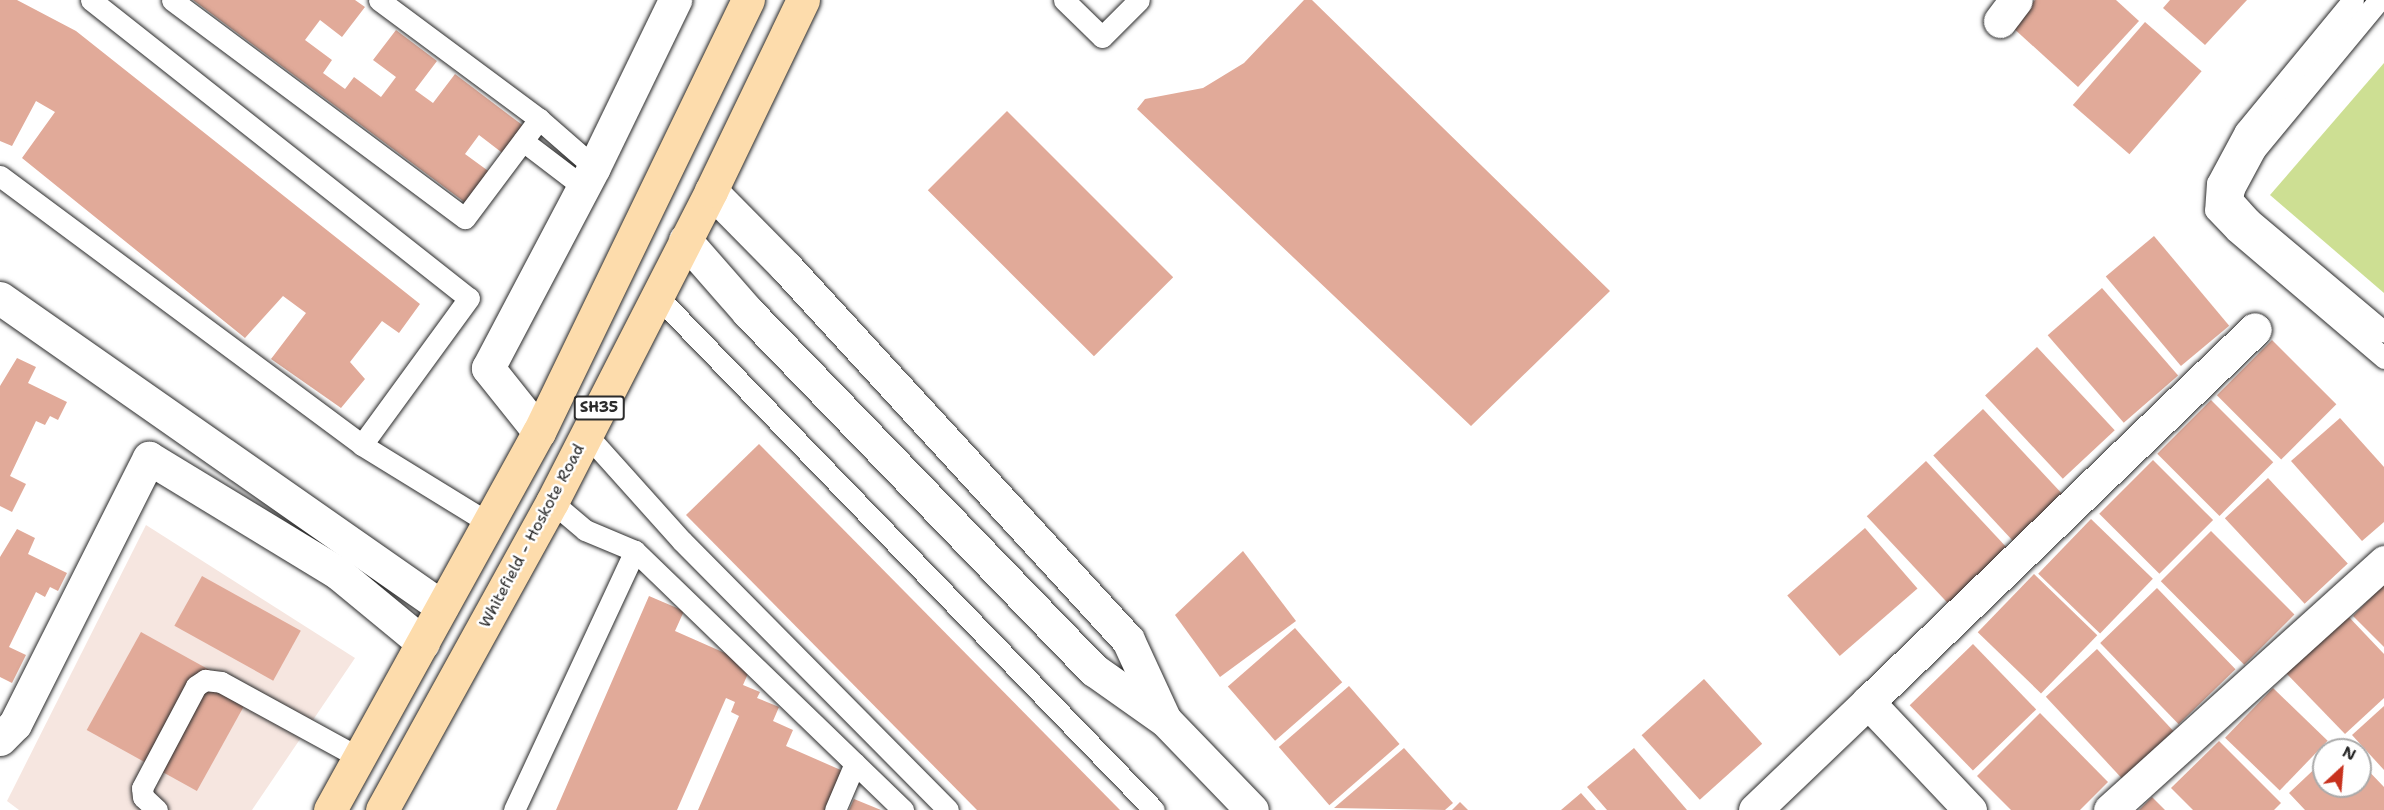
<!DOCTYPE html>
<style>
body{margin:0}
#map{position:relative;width:2384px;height:810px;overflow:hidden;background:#fff;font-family:"Shantell Sans",sans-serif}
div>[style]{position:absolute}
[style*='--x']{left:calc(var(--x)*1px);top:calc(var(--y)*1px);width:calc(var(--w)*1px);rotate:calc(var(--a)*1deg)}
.built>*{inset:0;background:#f6e6e0}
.green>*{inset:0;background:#cddf93}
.building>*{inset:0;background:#e1aa99;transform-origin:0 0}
.roads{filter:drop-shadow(0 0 2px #2b2b2b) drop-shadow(0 0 2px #2b2b2b)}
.service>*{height:21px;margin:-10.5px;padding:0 10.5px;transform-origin:10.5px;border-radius:10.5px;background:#fff}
.minor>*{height:33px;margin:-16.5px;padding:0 16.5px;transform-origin:16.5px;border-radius:16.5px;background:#fff}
.tertiary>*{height:33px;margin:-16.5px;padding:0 16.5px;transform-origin:16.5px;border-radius:16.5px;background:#fff}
.primary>*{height:33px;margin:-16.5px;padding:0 16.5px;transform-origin:16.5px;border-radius:16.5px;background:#fddcac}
span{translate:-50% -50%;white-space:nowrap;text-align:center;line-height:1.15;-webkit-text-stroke:5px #fff;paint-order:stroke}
.shield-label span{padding:2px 4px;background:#fff;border:2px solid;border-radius:4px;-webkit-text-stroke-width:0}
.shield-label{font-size:15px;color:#2b2b2b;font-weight:700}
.street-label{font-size:16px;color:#2b2b2b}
.north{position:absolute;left:2312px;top:738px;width:60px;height:60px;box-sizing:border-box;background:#fff;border:2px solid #aaa;border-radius:50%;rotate:26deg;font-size:16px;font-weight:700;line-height:24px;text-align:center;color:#2b2b2b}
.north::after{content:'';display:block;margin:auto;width:21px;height:27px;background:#c8321e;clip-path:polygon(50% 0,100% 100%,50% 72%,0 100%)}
</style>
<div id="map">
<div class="built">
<i style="clip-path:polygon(146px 525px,355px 658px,252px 810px,19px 810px,7px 801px)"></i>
</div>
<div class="green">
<i style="clip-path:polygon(2384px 63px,2384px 293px,2270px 195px)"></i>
</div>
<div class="building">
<i style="clip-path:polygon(0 0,17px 0,76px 31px,420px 304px,399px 333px,382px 321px,350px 362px,365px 379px,341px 408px,271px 359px,306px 313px,283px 296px,245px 338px,22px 158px,55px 112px,36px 101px,12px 146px,0 141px)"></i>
<i style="clip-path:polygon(193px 0,355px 0,365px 7px,342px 37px,320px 20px,305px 40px,332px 60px,323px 73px,345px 89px,354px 77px,381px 97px,396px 77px,373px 60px,396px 30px,437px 61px,415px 90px,433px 103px,455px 74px,525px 127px,505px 155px,479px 135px,465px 154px,491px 173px,467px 204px)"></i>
<i style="clip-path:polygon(1304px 0,1312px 0,1610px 291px,1471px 426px,1137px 109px,1145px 99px,1203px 88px,1244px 63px)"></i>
<i style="clip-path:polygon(2035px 0,2116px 0,2139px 21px,2078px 87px,2011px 26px)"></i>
<i style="clip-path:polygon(2170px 0,2247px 0,2205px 45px,2163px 8px)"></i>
<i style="left:2145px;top:22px;width:75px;height:110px;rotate:41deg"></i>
<i style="left:1007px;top:111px;width:235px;height:112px;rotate:45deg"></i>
<i style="left:2154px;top:236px;width:117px;height:63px;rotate:50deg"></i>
<i style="left:2102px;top:288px;width:116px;height:72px;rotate:49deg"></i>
<i style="left:2272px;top:340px;width:91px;height:78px;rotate:45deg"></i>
<i style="left:2037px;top:347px;width:114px;height:71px;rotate:47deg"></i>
<i style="clip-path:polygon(17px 358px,36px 367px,28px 383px,67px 402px,58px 420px,50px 416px,45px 425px,36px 421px,10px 476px,26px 484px,12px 512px,0 506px,0 386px)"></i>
<i style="left:2211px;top:400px;width:88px;height:76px;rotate:45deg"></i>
<i style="left:1983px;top:409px;width:120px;height:68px;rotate:47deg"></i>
<i style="clip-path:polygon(2340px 418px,2384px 467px,2384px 522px,2362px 541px,2291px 461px)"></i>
<i style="clip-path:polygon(759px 444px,1120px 810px,977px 810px,686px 515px)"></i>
<i style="left:2153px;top:460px;width:85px;height:76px;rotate:45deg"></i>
<i style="left:1926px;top:461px;width:120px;height:81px;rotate:47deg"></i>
<i style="left:2268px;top:478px;width:117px;height:59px;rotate:47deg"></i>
<i style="left:2091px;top:519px;width:86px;height:76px;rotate:44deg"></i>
<i style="left:1865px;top:528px;width:80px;height:103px;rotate:49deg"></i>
<i style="clip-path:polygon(17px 529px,35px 538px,28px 554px,67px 573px,58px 591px,50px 587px,45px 597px,36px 592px,9px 647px,26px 655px,12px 683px,0 677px,0 557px)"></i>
<i style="left:2211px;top:531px;width:118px;height:71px;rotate:45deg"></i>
<i style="clip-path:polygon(1243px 551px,1296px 621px,1220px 677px,1175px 615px)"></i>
<i style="left:2034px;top:574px;width:88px;height:81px;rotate:44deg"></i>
<i style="left:202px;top:576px;width:113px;height:57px;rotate:29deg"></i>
<i style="clip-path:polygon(2384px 584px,2384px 647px,2353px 616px)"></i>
<i style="left:2157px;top:588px;width:113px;height:79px;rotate:46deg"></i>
<i style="clip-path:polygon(649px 596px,684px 611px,675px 631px,743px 661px,750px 669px,743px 685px,760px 692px,757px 698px,779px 707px,773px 721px,793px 730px,786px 746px,843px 771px,826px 810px,698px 810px,739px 716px,731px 712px,735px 702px,726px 698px,677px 810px,556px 810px)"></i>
<i style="clip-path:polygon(2347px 615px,2384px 654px,2384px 698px,2345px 734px,2285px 672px)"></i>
<i style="left:1295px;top:628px;width:72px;height:89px;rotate:49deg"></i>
<i style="left:141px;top:632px;width:126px;height:112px;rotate:29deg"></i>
<i style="left:1973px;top:644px;width:91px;height:88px;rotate:46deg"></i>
<i style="left:2097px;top:649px;width:112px;height:70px;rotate:47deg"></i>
<i style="left:1704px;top:679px;width:87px;height:84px;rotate:48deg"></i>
<i style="left:1349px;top:686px;width:77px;height:93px;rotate:49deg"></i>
<i style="left:2273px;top:688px;width:76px;height:69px;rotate:44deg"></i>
<i style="clip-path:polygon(2384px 706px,2384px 770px,2352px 735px)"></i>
<i style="clip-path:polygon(2040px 713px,2108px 782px,2080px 810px,2011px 810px,1977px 776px)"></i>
<i style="clip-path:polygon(2219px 741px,2281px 803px,2274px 810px,2193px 810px,2171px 788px)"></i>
<i style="clip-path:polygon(2342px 743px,2348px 750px,2334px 750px)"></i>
<i style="clip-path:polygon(1404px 748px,1453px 803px,1445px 810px,1334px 808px)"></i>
<i style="clip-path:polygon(1634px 748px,1687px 810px,1607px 810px,1587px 787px)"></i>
<i style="clip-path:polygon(2324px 760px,2324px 786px,2360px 786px,2360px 762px,2384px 787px,2384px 810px,2305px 810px,2289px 793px)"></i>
<i style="clip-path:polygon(1581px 793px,1596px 810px,1561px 810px)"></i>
<i style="clip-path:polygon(2152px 797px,2165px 810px,2139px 810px)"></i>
<i style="clip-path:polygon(854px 799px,881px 810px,849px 810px)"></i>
<i style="clip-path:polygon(1460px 802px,1468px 810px,1452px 810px)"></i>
</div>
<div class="roads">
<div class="service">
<i style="--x:91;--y:0;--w:481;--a:38.3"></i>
<i style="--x:469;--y:298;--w:182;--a:126.1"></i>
<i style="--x:172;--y:0;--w:365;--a:36.7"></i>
<i style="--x:465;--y:218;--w:124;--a:-53.2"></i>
<i style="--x:379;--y:0;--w:199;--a:36.6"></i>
<i style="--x:539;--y:119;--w:73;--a:41.1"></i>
<i style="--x:1064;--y:0;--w:53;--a:44.2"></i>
<i style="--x:1102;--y:37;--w:52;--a:-45"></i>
<i style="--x:2353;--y:0;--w:170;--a:129.5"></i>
<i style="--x:2245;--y:131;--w:59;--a:118.3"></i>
<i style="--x:2217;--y:183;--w:27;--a:94"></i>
<i style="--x:2215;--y:210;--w:29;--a:46"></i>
<i style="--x:2235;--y:231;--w:196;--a:40.4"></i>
<i style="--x:2379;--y:0;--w:195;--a:129.6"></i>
<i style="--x:2255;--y:150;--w:44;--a:118.3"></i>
<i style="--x:2234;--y:189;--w:10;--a:101"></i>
<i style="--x:2232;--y:199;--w:27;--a:48"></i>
<i style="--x:2250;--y:219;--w:175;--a:40.1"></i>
<i style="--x:523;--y:141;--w:74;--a:37.3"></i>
<i style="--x:0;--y:176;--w:451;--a:36.6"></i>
<i style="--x:362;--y:445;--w:149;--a:31.6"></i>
<i style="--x:656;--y:295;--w:716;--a:45.96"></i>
<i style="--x:586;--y:434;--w:144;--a:48.1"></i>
<i style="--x:682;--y:541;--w:378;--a:45.3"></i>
<i style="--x:552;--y:502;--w:43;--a:40.3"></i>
<i style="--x:585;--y:530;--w:54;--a:22.8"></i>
<i style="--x:635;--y:551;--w:373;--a:44"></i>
<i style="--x:157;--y:810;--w:19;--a:-137"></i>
<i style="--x:143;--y:797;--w:9;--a:-96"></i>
<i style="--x:142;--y:788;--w:115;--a:-62.1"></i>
<i style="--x:196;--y:686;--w:11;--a:-34"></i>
<i style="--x:205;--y:680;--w:16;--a:7"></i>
<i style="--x:221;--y:682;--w:156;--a:28.7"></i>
<i style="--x:514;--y:810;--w:286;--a:-65"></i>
<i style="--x:835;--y:810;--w:51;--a:-66.9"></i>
</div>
<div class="minor">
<i style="--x:2000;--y:21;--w:26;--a:-53"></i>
<i style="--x:711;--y:191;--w:107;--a:45.4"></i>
<i style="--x:786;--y:267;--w:506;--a:47.48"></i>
<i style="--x:1128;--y:640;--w:86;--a:65.2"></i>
<i style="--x:685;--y:240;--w:96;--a:48.8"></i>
<i style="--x:748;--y:312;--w:498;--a:46"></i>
<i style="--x:1094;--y:670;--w:87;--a:35.2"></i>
<i style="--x:1165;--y:720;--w:125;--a:46"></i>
<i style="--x:0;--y:298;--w:539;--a:34.96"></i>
<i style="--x:0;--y:739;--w:21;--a:-45"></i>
<i style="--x:15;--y:724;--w:298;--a:-63.3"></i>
<i style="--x:149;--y:458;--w:221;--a:31.3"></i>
<i style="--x:338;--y:573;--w:110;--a:39.5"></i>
<i style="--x:1755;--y:810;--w:156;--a:-43.7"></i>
<i style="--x:1970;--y:810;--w:149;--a:-133.4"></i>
<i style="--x:1868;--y:702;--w:537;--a:-43.94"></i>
<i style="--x:2110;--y:810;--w:370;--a:-42.1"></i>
</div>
<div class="tertiary">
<i style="--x:539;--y:432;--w:82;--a:-128.6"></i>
<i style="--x:488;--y:368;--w:227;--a:-62.2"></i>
<i style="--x:594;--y:167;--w:186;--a:-64.1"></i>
</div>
<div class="primary">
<i style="--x:330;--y:810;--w:432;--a:-61.1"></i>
<i style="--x:539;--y:432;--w:480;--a:-64.2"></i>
<i style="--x:382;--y:810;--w:352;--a:-61.1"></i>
<i style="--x:552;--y:502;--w:349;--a:-62.9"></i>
<i style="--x:711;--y:191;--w:212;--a:-64.3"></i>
</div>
</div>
<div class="shield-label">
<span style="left:599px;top:408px">SH35</span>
</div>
<div class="street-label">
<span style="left:532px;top:536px;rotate:-62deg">Whitefield - Hoskote Road</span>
</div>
<div class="north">N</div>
</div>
